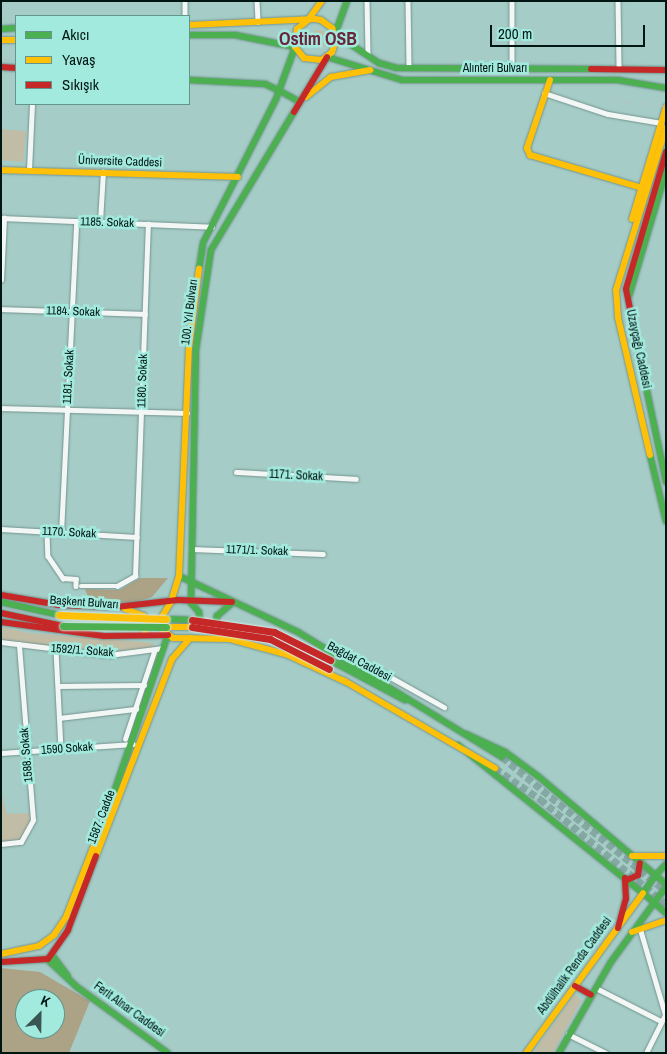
<!DOCTYPE html>
<meta charset="utf-8">
<style>
body{margin:0}
#map{position:relative;width:667px;height:1054px;overflow:hidden;background:#a5ccc6;font-family:"Archivo Narrow",sans-serif}
div>[style]{position:absolute}
[style*='--x']{left:calc(var(--x)*1px);top:calc(var(--y)*1px);width:calc(var(--w)*1px);rotate:calc(var(--a)*1deg)}
.green>*{inset:0;background:#c0bca6;transform-origin:0 0}
.round{border-radius:50%}
.forest>*{inset:0;background:#aca285}
.primary-tunnel>*{height:7px;margin-top:-3.5px;transform-origin:0;background:repeating-linear-gradient(90deg,#84a8a2 0 7px,transparent 0 10.5px)}
.roads{filter:drop-shadow(0 0 1px #759490) drop-shadow(0 0 1px #759490)}
.street>*{height:4.5px;margin:-2.25px;padding:0 2.25px;transform-origin:2.25px;border-radius:2.25px;background:#f2f7f6}
.fast>*{height:6px;margin:-3px;padding:0 3px;transform-origin:3px;border-radius:3px;background:#4caf50}
.slow>*{height:6px;margin:-3px;padding:0 3px;transform-origin:3px;border-radius:3px;background:#ffc107}
.jam>*{height:6px;margin:-3px;padding:0 3px;transform-origin:3px;border-radius:3px;background:#c62828}
.rail>*{height:1px;margin-top:-0.5px;transform-origin:0;background:repeating-linear-gradient(90deg,#b6c1bf 0 9px,transparent 0 18px)}
.bridges{filter:drop-shadow(0 0 1px #d6e8e5) drop-shadow(0 0 1px #d6e8e5)}
.fast-bridge>*{height:7px;margin:-3.5px;padding:0 3.5px;transform-origin:3.5px;border-radius:3.5px;background:#4caf50}
.slow-bridge>*{height:7px;margin:-3.5px;padding:0 3.5px;transform-origin:3.5px;border-radius:3.5px;background:#ffc107}
.jam-bridge>*{height:7px;margin:-3.5px;padding:0 3.5px;transform-origin:3.5px;border-radius:3.5px;background:#c62828}
span{translate:-50% -50%;white-space:nowrap;text-align:center;line-height:1.15;-webkit-text-stroke:5px #a2e9de;paint-order:stroke}
.street-label{font-size:12px;color:#001613}
.district-label{font-size:18px;color:#6a253b;font-weight:700}
.frame{position:absolute;inset:0;border:2px solid #001613;pointer-events:none}
.legend{position:absolute;left:15px;top:15px;width:175px;height:90px;box-sizing:border-box;background:#a2e9de;border:1px solid #61958d;margin:0;padding:6px 9px;list-style:none;font-size:15px;color:#001613}
.legend li{display:flex;align-items:center;gap:10px;height:25px}
.legend b{width:25px;border:1px solid #61958d}
.north{position:absolute;left:15px;top:989px;width:50px;height:50px;box-sizing:border-box;background:#a2e9de;border:1px solid #61958d;border-radius:50%;rotate:23deg;font-size:14px;font-weight:700;line-height:20px;text-align:center;color:#001613}
.north::after{content:'';display:block;margin:auto;width:18px;height:22px;background:#3a5652;clip-path:polygon(50% 0,100% 100%,50% 72%,0 100%)}
.scale{position:absolute;left:490px;top:25px;width:155px;height:22px;box-sizing:border-box;border:2px solid #001613;border-top:0;padding-left:6px;font-size:15px;line-height:18px;white-space:nowrap;color:#001613;-webkit-text-stroke:4px #a2e9de;paint-order:stroke}
</style>
<div id="map">
<div class="green">
<i class="round" style="left:310px;top:30px;width:18px;height:18px"></i>
<i style="left:1px;top:129px;width:25px;height:31px;rotate:5deg"></i>
<i style="clip-path:polygon(1px 627px,29px 633px,154px 643px,153px 649px,93px 651px,1px 640px)"></i>
<i style="clip-path:polygon(1px 791px,7px 814px,29px 813px,30px 823px,20px 841px,1px 843px)"></i>
<i style="clip-path:polygon(575px 994px,581px 1001px,553px 1053px,533px 1053px)"></i>
</div>
<div class="forest">
<i style="clip-path:polygon(140px 578px,168px 578px,152px 597px,132px 603px,90px 602px,85px 589px,120px 590px)"></i>
<i style="clip-path:polygon(evenodd,1px 968px,40px 972px,90px 1001px,69px 1053px,1px 1053px,1px 968px,25px 999px,55px 999px,55px 1029px,25px 1029px,25px 999px)"></i>
</div>
<div class="primary-tunnel">
<i style="--x:502;--y:757;--w:212;--a:39.3"></i>
<i style="--x:495;--y:768;--w:55;--a:34.6"></i>
<i style="--x:540;--y:799;--w:164;--a:39.8"></i>
</div>
<div class="roads">
<div class="street">
<i style="--x:185;--y:1;--w:15;--a:90"></i>
<i style="--x:257;--y:1;--w:21;--a:87"></i>
<i style="--x:367;--y:1;--w:54;--a:88.9"></i>
<i style="--x:408;--y:1;--w:67;--a:89.1"></i>
<i style="--x:512;--y:1;--w:66;--a:90"></i>
<i style="--x:618;--y:1;--w:65;--a:89.1"></i>
<i style="--x:544;--y:93;--w:67;--a:18.2"></i>
<i style="--x:608;--y:114;--w:54;--a:9.6"></i>
<i style="--x:29;--y:170;--w:66;--a:-87.4"></i>
<i style="--x:1;--y:218;--w:211;--a:2.4"></i>
<i style="--x:100;--y:222;--w:50;--a:-86.6"></i>
<i style="--x:1;--y:280;--w:62;--a:-87.2"></i>
<i style="--x:1;--y:309;--w:144;--a:2"></i>
<i style="--x:1;--y:408;--w:186;--a:1.5"></i>
<i style="--x:236;--y:472;--w:120;--a:3.3"></i>
<i style="--x:1;--y:529;--w:136;--a:3.4"></i>
<i style="--x:47;--y:532;--w:24;--a:88"></i>
<i style="--x:48;--y:556;--w:27;--a:56"></i>
<i style="--x:63;--y:578;--w:13;--a:4"></i>
<i style="--x:76;--y:579;--w:7;--a:90"></i>
<i style="--x:61;--y:533;--w:312;--a:-87.2"></i>
<i style="--x:191;--y:549;--w:132;--a:2.2"></i>
<i style="--x:81;--y:586;--w:36;--a:0"></i>
<i style="--x:117;--y:586;--w:21;--a:-29"></i>
<i style="--x:135;--y:576;--w:352;--a:-87.9"></i>
<i style="--x:1;--y:642;--w:109;--a:6.9"></i>
<i style="--x:109;--y:655;--w:54;--a:-7.4"></i>
<i style="--x:56;--y:650;--w:99;--a:87.1"></i>
<i style="--x:378;--y:670;--w:76;--a:29.3"></i>
<i style="--x:58;--y:686;--w:86;--a:-0.7"></i>
<i style="--x:59;--y:718;--w:78;--a:-6.7"></i>
<i style="--x:125;--y:739;--w:92;--a:-71.6"></i>
<i style="--x:1;--y:753;--w:132;--a:-3.9"></i>
<i style="--x:1;--y:844;--w:20;--a:-6"></i>
<i style="--x:21;--y:842;--w:25;--a:-61"></i>
<i style="--x:33;--y:820;--w:176;--a:-94.6"></i>
<i style="--x:640;--y:928;--w:89;--a:73.6"></i>
<i style="--x:596;--y:988;--w:73;--a:26.9"></i>
<i style="--x:568;--y:1034;--w:42;--a:26.6"></i>
<i style="--x:646;--y:1053;--w:45;--a:-63.4"></i>
</div>
<div class="fast">
<i style="--x:347;--y:1;--w:35;--a:110"></i>
<i style="--x:335;--y:34;--w:53;--a:33.4"></i>
<i style="--x:379;--y:63;--w:18;--a:16"></i>
<i style="--x:396;--y:68;--w:195;--a:0.3"></i>
<i style="--x:1;--y:29;--w:15;--a:-4"></i>
<i style="--x:189;--y:35;--w:46;--a:0"></i>
<i style="--x:235;--y:35;--w:61;--a:11.3"></i>
<i style="--x:327;--y:57;--w:78;--a:17"></i>
<i style="--x:402;--y:80;--w:216;--a:0"></i>
<i style="--x:618;--y:80;--w:49;--a:9.5"></i>
<i style="--x:189;--y:80;--w:76;--a:3"></i>
<i style="--x:265;--y:84;--w:17;--a:25"></i>
<i style="--x:280;--y:91;--w:23;--a:29"></i>
<i style="--x:199;--y:269;--w:26;--a:-81"></i>
<i style="--x:203;--y:243;--w:161;--a:-63.1"></i>
<i style="--x:276;--y:99;--w:55;--a:-69.9"></i>
<i style="--x:629;--y:296;--w:130;--a:-73.5"></i>
<i style="--x:637;--y:344;--w:141;--a:78.1"></i>
<i style="--x:650;--y:455;--w:68;--a:76.4"></i>
<i style="--x:179;--y:576;--w:132;--a:25.2"></i>
<i style="--x:298;--y:632;--w:165;--a:31.4"></i>
<i style="--x:1;--y:602;--w:59;--a:12.6"></i>
<i style="--x:191;--y:603;--w:254;--a:-88.9"></i>
<i style="--x:196;--y:349;--w:100;--a:-81.4"></i>
<i style="--x:211;--y:250;--w:161;--a:-59"></i>
<i style="--x:191;--y:603;--w:12;--a:48"></i>
<i style="--x:199;--y:612;--w:15;--a:86"></i>
<i style="--x:166;--y:619;--w:26;--a:2"></i>
<i style="--x:216;--y:629;--w:13;--a:-86"></i>
<i style="--x:217;--y:616;--w:20;--a:-41"></i>
<i style="--x:330;--y:660;--w:85;--a:28.1"></i>
<i style="--x:437;--y:717;--w:76;--a:31.6"></i>
<i style="--x:466;--y:734;--w:43;--a:24.8"></i>
<i style="--x:505;--y:752;--w:42;--a:36.3"></i>
<i style="--x:539;--y:777;--w:166;--a:40.1"></i>
<i style="--x:458;--y:745;--w:237;--a:38.7"></i>
<i style="--x:110;--y:804;--w:179;--a:-71.1"></i>
<i style="--x:655;--y:876;--w:16;--a:-47"></i>
<i style="--x:655;--y:876;--w:21;--a:125"></i>
<i style="--x:643;--y:893;--w:30;--a:41"></i>
<i style="--x:654;--y:903;--w:20;--a:-53"></i>
<i style="--x:52;--y:955;--w:26;--a:53"></i>
<i style="--x:47;--y:959;--w:41;--a:43"></i>
<i style="--x:77;--y:987;--w:112;--a:36"></i>
<i style="--x:559;--y:1053;--w:105;--a:-60.3"></i>
<i style="--x:611;--y:962;--w:73;--a:-53.9"></i>
</div>
<div class="slow">
<i style="--x:308;--y:20;--w:24;--a:-54"></i>
<i style="--x:189;--y:25;--w:126;--a:-2.7"></i>
<i style="--x:315;--y:19;--w:6;--a:9"></i>
<i style="--x:321;--y:20;--w:14;--a:36"></i>
<i style="--x:332;--y:28;--w:13;--a:72"></i>
<i style="--x:336;--y:40;--w:13;--a:108"></i>
<i style="--x:332;--y:52;--w:13;--a:141"></i>
<i style="--x:322;--y:60;--w:18;--a:-174"></i>
<i style="--x:304;--y:58;--w:14;--a:-129"></i>
<i style="--x:295;--y:47;--w:18;--a:-84"></i>
<i style="--x:297;--y:29;--w:14;--a:-39"></i>
<i style="--x:1;--y:40;--w:15;--a:0"></i>
<i style="--x:550;--y:80;--w:72;--a:108.7"></i>
<i style="--x:527;--y:148;--w:8;--a:67"></i>
<i style="--x:530;--y:155;--w:114;--a:16.4"></i>
<i style="--x:306;--y:97;--w:32;--a:-39"></i>
<i style="--x:331;--y:77;--w:40;--a:-10"></i>
<i style="--x:1;--y:170;--w:237;--a:1.7"></i>
<i style="--x:632;--y:219;--w:117;--a:-73.1"></i>
<i style="--x:650;--y:455;--w:142;--a:-103.1"></i>
<i style="--x:618;--y:317;--w:27;--a:-94"></i>
<i style="--x:616;--y:290;--w:170;--a:-72.9"></i>
<i style="--x:171;--y:602;--w:27;--a:-73"></i>
<i style="--x:179;--y:576;--w:228;--a:-87.5"></i>
<i style="--x:189;--y:348;--w:80;--a:-82.8"></i>
<i style="--x:171;--y:602;--w:19;--a:122"></i>
<i style="--x:161;--y:618;--w:12;--a:81"></i>
<i style="--x:163;--y:630;--w:13;--a:39"></i>
<i style="--x:173;--y:638;--w:57;--a:1"></i>
<i style="--x:230;--y:639;--w:60;--a:15.4"></i>
<i style="--x:288;--y:655;--w:64;--a:25"></i>
<i style="--x:125;--y:609;--w:20;--a:20"></i>
<i style="--x:144;--y:616;--w:9;--a:58"></i>
<i style="--x:149;--y:624;--w:9;--a:117"></i>
<i style="--x:166;--y:627;--w:26;--a:0"></i>
<i style="--x:343;--y:680;--w:176;--a:30.1"></i>
<i style="--x:96;--y:856;--w:211;--a:-68.9"></i>
<i style="--x:172;--y:659;--w:28;--a:-49"></i>
<i style="--x:632;--y:856;--w:34;--a:0"></i>
<i style="--x:632;--y:932;--w:36;--a:-19"></i>
<i style="--x:1;--y:954;--w:39;--a:-12"></i>
<i style="--x:39;--y:946;--w:19;--a:-36"></i>
<i style="--x:54;--y:935;--w:22;--a:-56"></i>
<i style="--x:66;--y:917;--w:121;--a:-68.7"></i>
<i style="--x:526;--y:1053;--w:198;--a:-53.8"></i>
</div>
<div class="jam">
<i style="--x:1;--y:67;--w:15;--a:4"></i>
<i style="--x:591;--y:69;--w:75;--a:0.8"></i>
<i style="--x:294;--y:112;--w:64;--a:-59"></i>
<i style="--x:637;--y:344;--w:56;--a:-101.3"></i>
<i style="--x:626;--y:289;--w:143;--a:-73.7"></i>
<i style="--x:1;--y:595;--w:59;--a:9.8"></i>
<i style="--x:59;--y:605;--w:57;--a:2"></i>
<i style="--x:116;--y:607;--w:62;--a:-6.4"></i>
<i style="--x:178;--y:600;--w:54;--a:2.1"></i>
<i style="--x:1;--y:613;--w:63;--a:11.8"></i>
<i style="--x:1;--y:622;--w:104;--a:7.7"></i>
<i style="--x:104;--y:636;--w:64;--a:-0.9"></i>
<i style="--x:627;--y:880;--w:12;--a:-24"></i>
<i style="--x:638;--y:875;--w:12;--a:-81"></i>
<i style="--x:618;--y:928;--w:30;--a:-75"></i>
<i style="--x:626;--y:899;--w:21;--a:-93"></i>
<i style="--x:1;--y:962;--w:47;--a:-3.7"></i>
<i style="--x:48;--y:959;--w:35;--a:-55"></i>
<i style="--x:68;--y:930;--w:79;--a:-69.3"></i>
<i style="--x:575;--y:986;--w:18;--a:29"></i>
</div>
</div>
<div class="rail">
<i style="--x:1;--y:58;--w:15;--a:8"></i>
<i style="--x:622;--y:101;--w:44;--a:6.5"></i>
</div>
<div class="bridges">
<div class="fast-bridge">
<i style="--x:63;--y:626;--w:103;--a:0.6"></i>
</div>
<div class="slow-bridge">
<i style="--x:59;--y:615;--w:107;--a:2.1"></i>
</div>
<div class="jam-bridge">
<i style="--x:192;--y:620;--w:83;--a:8.3"></i>
<i style="--x:274;--y:632;--w:63;--a:26.6"></i>
<i style="--x:192;--y:627;--w:79;--a:8.7"></i>
<i style="--x:270;--y:639;--w:66;--a:27"></i>
</div>
</div>
<div class="street-label">
<span style="left:495px;top:69px">Alınteri Bulvarı</span>
<span style="left:120px;top:162px;rotate:2deg">Üniversite Caddesi</span>
<span style="left:107px;top:223px;rotate:2deg">1185. Sokak</span>
<span style="left:73px;top:312px;rotate:2deg">1184. Sokak</span>
<span style="left:190px;top:312px;rotate:-83deg">100. Yıl Bulvarı</span>
<span style="left:638px;top:349px;rotate:78deg">Uzayçağı Caddesi</span>
<span style="left:69px;top:377px;rotate:-87deg">1181. Sokak</span>
<span style="left:143px;top:381px;rotate:-88deg">1180. Sokak</span>
<span style="left:296px;top:476px;rotate:3deg">1171. Sokak</span>
<span style="left:69px;top:533px;rotate:3deg">1170. Sokak</span>
<span style="left:257px;top:551px;rotate:2deg">1171/1. Sokak</span>
<span style="left:84px;top:603px;rotate:4deg">Başkent Bulvarı</span>
<span style="left:82px;top:651px;rotate:4deg">1592/1. Sokak</span>
<span style="left:359px;top:662px;rotate:28deg">Bağdat Caddesi</span>
<span style="left:67px;top:749px;rotate:-4deg">1590 Sokak</span>
<span style="left:27px;top:755px;rotate:-95deg">1588. Sokak</span>
<span style="left:102px;top:817px;rotate:-69deg">1587. Cadde</span>
<span style="left:575px;top:966px;rotate:-54deg">Abdülhalik Renda Caddesi</span>
<span style="left:129px;top:1010px;rotate:36deg">Ferit Alnar Caddesi</span>
</div>
<div class="district-label">
<span style="left:318px;top:39px">Ostim OSB</span>
</div>
<div class="frame"></div>
<ul class="legend">
<li><b style="height:6px;background:#4caf50"></b>Akıcı</li>
<li><b style="height:6px;background:#ffc107"></b>Yavaş</li>
<li><b style="height:6px;background:#c62828"></b>Sıkışık</li>
</ul>
<div class="north">K</div>
<div class="scale">200 m</div>
</div>
